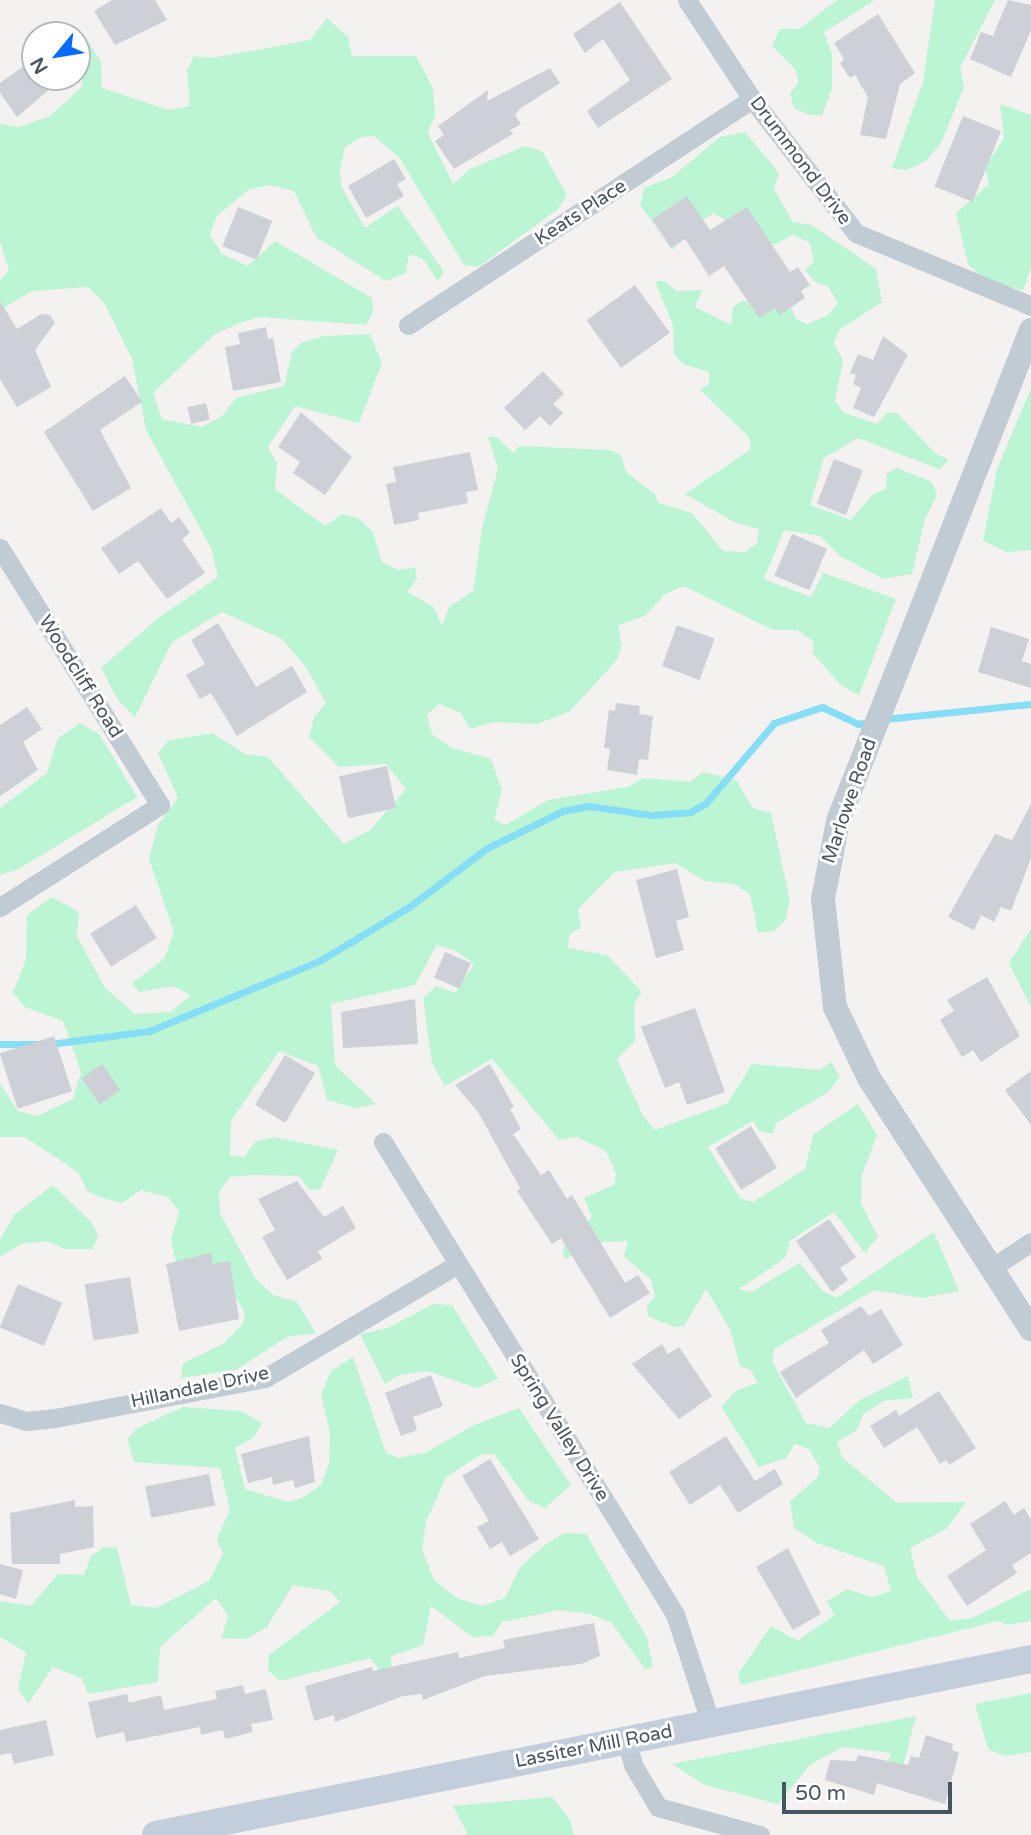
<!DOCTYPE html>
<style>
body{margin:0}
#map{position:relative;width:1031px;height:1835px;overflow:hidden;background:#f4f1f1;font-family:"Varela Round",sans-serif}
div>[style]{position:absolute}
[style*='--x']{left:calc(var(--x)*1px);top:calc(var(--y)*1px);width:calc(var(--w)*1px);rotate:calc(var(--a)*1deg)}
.green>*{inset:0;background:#bcf5d3}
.stream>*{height:7px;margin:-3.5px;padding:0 3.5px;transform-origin:3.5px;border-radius:3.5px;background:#85ddf6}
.building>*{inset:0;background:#cdd0d6;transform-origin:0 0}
.minor>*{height:19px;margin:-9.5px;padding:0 9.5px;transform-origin:9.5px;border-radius:9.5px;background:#c1cbd4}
.tertiary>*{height:24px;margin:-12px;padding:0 12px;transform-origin:12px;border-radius:12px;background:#c1cbd4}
.secondary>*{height:28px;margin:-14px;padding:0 14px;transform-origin:14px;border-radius:14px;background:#c2cedc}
span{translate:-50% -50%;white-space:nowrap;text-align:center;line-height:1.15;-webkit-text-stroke:6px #fff;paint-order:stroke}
.street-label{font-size:19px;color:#475461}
.north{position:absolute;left:21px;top:21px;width:70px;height:70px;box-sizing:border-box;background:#fff;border:2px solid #b5bbc0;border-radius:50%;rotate:240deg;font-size:19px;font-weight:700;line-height:28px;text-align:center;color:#475461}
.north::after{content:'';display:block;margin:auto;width:24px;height:32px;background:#056cfa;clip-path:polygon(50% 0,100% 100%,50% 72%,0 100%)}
.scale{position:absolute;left:782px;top:1782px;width:170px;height:32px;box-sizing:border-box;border:4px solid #475461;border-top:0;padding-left:9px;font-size:21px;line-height:24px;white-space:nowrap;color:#475461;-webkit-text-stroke:5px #fff;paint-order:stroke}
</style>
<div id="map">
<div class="green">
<i style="clip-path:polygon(837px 0,875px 0,824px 32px,832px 54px,832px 89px,822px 115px,810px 115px,794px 108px,790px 93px,799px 82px,796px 70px,772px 46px,780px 29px,799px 29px)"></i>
<i style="clip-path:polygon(935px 0,995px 0,960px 68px,964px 87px,941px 143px,926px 161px,907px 170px,892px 168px,923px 82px)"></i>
<i style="clip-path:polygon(327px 18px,348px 37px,352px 56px,416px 56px,433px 88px,435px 115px,428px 133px,453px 184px,470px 169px,525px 146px,542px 151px,567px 195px,557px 210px,478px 267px,464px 265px,399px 157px,374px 136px,362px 137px,345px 147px,340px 171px,342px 188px,365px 228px,398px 206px,444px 272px,438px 281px,423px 259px,409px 254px,406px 273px,386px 281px,316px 237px,294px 191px,268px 185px,248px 190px,217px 216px,210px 235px,222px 254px,248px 266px,275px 241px,372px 298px,373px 312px,366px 325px,259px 317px,240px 323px,215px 334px,153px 393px,162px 419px,202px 427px,222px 416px,236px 398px,284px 386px,292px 352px,301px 343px,324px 336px,370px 334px,382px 363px,359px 423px,295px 406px,268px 447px,277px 463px,275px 489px,325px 526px,342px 514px,358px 518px,373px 532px,382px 562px,398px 570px,415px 567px,417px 579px,407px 592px,433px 606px,442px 626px,449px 607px,473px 591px,482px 529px,498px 468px,488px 437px,496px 437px,514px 453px,519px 446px,611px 450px,621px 455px,626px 472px,655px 494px,658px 503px,692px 513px,723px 551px,745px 552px,757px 543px,759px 529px,734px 522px,685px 494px,751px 449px,749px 437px,700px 390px,709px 384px,709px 372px,684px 364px,674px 354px,673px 325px,655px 281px,665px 281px,676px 291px,702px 290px,695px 307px,731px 325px,733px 307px,741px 301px,789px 303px,796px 319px,807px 324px,827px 316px,838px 303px,828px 286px,815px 282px,805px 270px,814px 261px,809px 242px,792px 235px,776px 244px,761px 242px,714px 213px,691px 228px,673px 250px,640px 205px,644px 188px,672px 177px,720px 137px,745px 132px,779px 173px,774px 189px,793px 222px,812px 225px,876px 269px,882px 302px,839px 330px,834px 343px,843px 361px,835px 401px,844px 413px,877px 424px,887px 413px,897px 413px,936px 454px,949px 460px,939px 469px,858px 438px,824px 458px,810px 505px,851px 520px,872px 495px,886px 489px,887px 473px,897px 468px,932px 482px,937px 495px,925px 519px,912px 574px,884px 579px,840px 556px,820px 536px,784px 530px,764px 579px,811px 597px,823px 573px,896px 599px,859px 695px,842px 686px,813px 654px,813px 641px,797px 630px,773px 630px,684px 586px,665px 594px,645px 616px,618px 625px,622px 645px,617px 660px,569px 712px,537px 724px,494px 722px,470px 729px,461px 713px,439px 704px,427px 715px,432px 734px,450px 747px,491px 759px,502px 790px,494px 820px,506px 825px,548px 800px,628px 787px,643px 778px,690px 782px,703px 772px,736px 780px,753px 808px,771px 813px,790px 901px,785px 921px,774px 931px,758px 932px,750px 894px,734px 884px,705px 881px,675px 863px,615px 872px,578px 909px,581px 927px,569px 935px,568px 948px,607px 955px,642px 992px,634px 1004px,635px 1041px,617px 1059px,643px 1116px,655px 1130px,728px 1103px,752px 1064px,820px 1070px,831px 1062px,840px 1077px,828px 1092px,776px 1123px,773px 1134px,759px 1131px,753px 1121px,708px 1147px,740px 1198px,753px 1202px,805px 1169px,813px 1135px,858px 1104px,877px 1135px,862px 1175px,861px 1203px,878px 1237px,865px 1253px,834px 1212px,790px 1241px,785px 1258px,739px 1289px,752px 1292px,799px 1263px,824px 1292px,837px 1298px,934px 1232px,959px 1291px,923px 1298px,874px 1290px,774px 1349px,772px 1361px,806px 1423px,829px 1428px,860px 1400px,908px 1376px,913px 1398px,884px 1401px,863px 1414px,857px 1430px,837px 1442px,842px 1457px,897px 1503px,966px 1502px,946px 1529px,910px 1548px,917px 1577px,950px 1621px,972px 1618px,1031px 1589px,1031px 1621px,1007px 1625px,998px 1621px,741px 1685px,738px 1674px,771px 1626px,798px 1641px,834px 1615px,827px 1601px,847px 1589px,872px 1597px,891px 1591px,884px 1566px,817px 1543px,794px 1528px,790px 1501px,818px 1477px,820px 1468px,809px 1449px,795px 1444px,786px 1458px,759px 1467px,721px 1406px,736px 1391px,757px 1383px,751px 1370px,740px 1366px,730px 1329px,706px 1289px,684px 1326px,674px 1327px,648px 1316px,647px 1305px,655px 1297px,651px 1280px,624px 1256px,628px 1241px,603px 1242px,564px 1259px,563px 1248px,592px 1217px,584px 1198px,614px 1185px,616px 1174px,606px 1151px,577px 1137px,559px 1140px,492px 1059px,445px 1086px,432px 1063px,423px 998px,436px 986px,455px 993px,474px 964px,456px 951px,437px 945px,415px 985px,331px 1004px,335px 1065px,376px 1104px,356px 1108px,327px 1100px,318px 1066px,279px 1051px,231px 1121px,230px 1155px,244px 1157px,255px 1142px,273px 1137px,338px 1150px,320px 1190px,309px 1189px,299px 1176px,252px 1175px,230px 1177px,219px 1192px,220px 1213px,255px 1278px,273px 1295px,297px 1302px,316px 1333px,287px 1337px,236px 1370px,181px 1378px,183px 1363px,223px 1344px,243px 1324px,245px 1313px,232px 1291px,177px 1266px,171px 1239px,179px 1212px,169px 1198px,141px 1190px,122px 1203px,99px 1197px,87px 1191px,78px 1172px,25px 1137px,0 1137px,0 1084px,18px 1111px,37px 1116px,73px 1099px,81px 1072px,63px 1021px,25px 1007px,13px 993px,26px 959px,27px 915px,52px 897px,79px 912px,77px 936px,105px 988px,135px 1014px,171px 1012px,191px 995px,173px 986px,139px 992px,132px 983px,164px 959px,174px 932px,149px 859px,158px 825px,178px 798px,158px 753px,168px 741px,212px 733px,245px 754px,268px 757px,344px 844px,370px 830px,406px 789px,386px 764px,339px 767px,309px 737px,314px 717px,326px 703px,306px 667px,282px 639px,222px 612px,172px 642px,135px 717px,118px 700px,101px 668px,158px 618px,218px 577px,211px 548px,146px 430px,132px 359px,105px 304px,88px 287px,32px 291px,0 310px,0 280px,9px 270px,0 242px,0 124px,18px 127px,50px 116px,81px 88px,86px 63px,77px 40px,88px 42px,101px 62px,102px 88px,168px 110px,190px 106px,187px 71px,194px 56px,212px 58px,310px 40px)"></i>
<i style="clip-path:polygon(1000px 104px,1031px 115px,1031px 268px,1023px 290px,989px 284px,968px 264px,956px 213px,989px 184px,985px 167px,1004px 138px)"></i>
<i style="clip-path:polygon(1031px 388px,1031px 550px,1007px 552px,983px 541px,997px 469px)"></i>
<i style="clip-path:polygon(80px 723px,100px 735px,137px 797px,17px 870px,0 875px,0 808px,47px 773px,58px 738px)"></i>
<i style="clip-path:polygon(1031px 929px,1031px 1007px,1009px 963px)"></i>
<i style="clip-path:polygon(53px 1185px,91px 1222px,98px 1235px,93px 1249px,65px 1249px,47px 1241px,21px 1244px,0 1257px,0 1240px,14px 1215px)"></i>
<i style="clip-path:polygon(433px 1304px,452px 1305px,498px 1379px,477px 1388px,428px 1371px,399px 1375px,385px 1384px,360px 1334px,388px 1328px)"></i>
<i style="clip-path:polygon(353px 1357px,386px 1453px,398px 1458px,425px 1453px,474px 1425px,519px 1408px,571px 1485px,545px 1508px,529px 1501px,494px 1454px,482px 1454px,446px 1477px,426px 1522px,422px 1550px,434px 1580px,457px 1598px,482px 1606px,505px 1598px,520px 1567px,545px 1545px,564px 1533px,586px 1534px,647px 1638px,653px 1667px,645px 1669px,611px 1622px,590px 1614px,560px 1610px,502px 1622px,493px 1636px,473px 1637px,431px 1606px,423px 1645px,391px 1656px,392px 1686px,370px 1658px,280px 1681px,268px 1670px,269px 1655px,340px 1602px,330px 1591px,293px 1585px,267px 1627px,247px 1639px,221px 1638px,228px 1616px,216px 1598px,160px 1647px,158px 1682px,88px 1694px,82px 1678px,53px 1667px,28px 1704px,18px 1688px,26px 1652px,0 1637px,0 1601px,31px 1606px,58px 1574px,84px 1575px,91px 1556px,104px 1547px,117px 1548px,131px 1605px,156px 1608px,209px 1581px,223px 1554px,217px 1539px,230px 1510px,220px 1468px,134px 1462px,127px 1439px,137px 1428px,183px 1407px,240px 1411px,262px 1423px,254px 1437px,235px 1448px,245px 1489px,288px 1502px,302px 1498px,321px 1485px,329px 1464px,330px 1433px,321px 1394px,331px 1371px)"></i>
<i style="clip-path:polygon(1031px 1693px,1031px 1752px,1005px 1756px,988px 1749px,975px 1704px)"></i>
<i style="clip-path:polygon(916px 1716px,897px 1789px,880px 1779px,891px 1753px,843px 1747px,811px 1764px,778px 1804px,705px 1785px,672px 1764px)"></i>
<i style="clip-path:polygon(552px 1797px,569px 1818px,574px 1835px,468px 1835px,453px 1806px)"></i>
</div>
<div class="stream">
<i style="--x:885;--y:719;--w:147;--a:-5.9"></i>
<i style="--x:0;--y:1044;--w:38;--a:0"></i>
<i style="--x:50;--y:1044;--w:100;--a:-7.5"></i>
<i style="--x:149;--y:1031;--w:186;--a:-22.4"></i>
<i style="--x:321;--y:960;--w:103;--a:-31.1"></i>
<i style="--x:409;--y:907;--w:98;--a:-37.1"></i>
<i style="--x:487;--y:848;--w:85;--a:-26"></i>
<i style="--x:563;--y:811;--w:26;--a:-11"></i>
<i style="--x:589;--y:806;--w:63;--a:8.3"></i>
<i style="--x:651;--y:815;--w:39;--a:-4"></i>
<i style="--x:690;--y:812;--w:18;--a:-29"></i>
<i style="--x:706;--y:803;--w:105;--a:-49.6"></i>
<i style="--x:774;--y:723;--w:51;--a:-18.4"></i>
<i style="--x:822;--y:707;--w:40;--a:25"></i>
<i style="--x:858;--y:724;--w:12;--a:-9"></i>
</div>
<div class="building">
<i style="clip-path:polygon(112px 0,155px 0,167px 20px,115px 45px,94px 11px)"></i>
<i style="clip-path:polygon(1008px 0,1031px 5px,1031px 30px,1011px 77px,970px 59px,981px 32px,993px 36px)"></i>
<i style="clip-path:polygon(620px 2px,672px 79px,598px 128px,587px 111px,630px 80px,603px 39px,585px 53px,573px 34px)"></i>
<i style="clip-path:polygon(878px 14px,915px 73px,900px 84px,886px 139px,860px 135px,868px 97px,855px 75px,850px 78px,840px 63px,844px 59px,834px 43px)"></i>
<i style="clip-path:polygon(35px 58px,35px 77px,64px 77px,17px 117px,0 93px,0 83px)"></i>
<i style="clip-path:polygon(550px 68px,560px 83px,521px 108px,515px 115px,521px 124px,510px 130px,513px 134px,454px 169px,435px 141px,444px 135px,438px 126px,488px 90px,487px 101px)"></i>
<i style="left:963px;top:116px;width:41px;height:76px;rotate:22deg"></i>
<i style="clip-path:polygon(394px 159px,406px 179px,397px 184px,404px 196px,366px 218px,348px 186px)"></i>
<i style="clip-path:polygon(687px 196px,710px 230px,747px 207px,790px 272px,798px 267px,810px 285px,801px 291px,805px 298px,780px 315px,775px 308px,759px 318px,724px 266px,709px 276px,685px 239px,671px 248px,652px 219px)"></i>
<i style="left:238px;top:207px;width:37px;height:42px;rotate:22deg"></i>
<i style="left:635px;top:285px;width:59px;height:60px;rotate:54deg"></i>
<i style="clip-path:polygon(0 301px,17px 329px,41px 314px,50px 315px,55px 323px,35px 350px,51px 387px,17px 407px,0 379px)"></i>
<i style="clip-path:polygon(266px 327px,268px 339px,273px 338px,281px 382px,233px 391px,225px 347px,240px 344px,238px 333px)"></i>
<i style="clip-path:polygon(883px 336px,908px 355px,874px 417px,853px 408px,861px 388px,853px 384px,856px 375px,850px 373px,858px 354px,873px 360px)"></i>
<i style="clip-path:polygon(543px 371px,564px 394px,553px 404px,563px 413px,550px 426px,540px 416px,525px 430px,504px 408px)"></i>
<i style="clip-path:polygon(125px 376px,142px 402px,100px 430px,131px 488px,93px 511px,44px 432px)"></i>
<i style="left:206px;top:403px;width:17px;height:19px;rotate:77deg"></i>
<i style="clip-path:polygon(301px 412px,352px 457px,325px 495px,293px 473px,300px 462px,278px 447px)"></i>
<i style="clip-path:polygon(470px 452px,478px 490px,466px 492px,468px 503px,418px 513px,419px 520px,394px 525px,386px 484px,396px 482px,393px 467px)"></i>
<i style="left:834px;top:459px;width:31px;height:48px;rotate:21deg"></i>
<i style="clip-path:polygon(161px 508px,171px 523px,179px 517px,190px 533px,182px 539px,205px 573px,167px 599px,138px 561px,119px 574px,101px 548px)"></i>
<i style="left:792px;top:534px;width:38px;height:45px;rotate:23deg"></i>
<i style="clip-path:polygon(218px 623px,256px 687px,292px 666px,307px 692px,237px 736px,211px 693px,200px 699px,186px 675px,205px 664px,191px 640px)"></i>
<i style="left:677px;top:625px;width:40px;height:44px;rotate:20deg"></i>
<i style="clip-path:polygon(991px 627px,1029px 639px,1022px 661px,1031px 664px,1031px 688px,978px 672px)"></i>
<i style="clip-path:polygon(616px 703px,640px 706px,639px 714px,653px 716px,648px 760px,639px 759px,637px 775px,607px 770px,610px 749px,604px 748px,609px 710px,615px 711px)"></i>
<i style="clip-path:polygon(27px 707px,42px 729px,23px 742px,38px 770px,0 796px,0 725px)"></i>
<i style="left:387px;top:766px;width:43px;height:49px;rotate:78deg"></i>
<i style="clip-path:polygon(1031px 804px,1031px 858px,1011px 911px,1001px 907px,994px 922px,981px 915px,974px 930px,948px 917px,995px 834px,1012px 840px)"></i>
<i style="clip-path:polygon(677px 869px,689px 917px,676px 921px,684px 950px,656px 958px,636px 880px)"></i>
<i style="left:136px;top:905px;width:39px;height:54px;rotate:58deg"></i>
<i style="left:445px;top:952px;width:28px;height:28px;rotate:23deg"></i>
<i style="clip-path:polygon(987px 977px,1020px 1036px,981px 1062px,973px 1050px,962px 1057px,940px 1020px,954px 1011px,947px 1000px)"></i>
<i style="clip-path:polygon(415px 999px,418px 1044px,343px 1048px,341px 1012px)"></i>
<i style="clip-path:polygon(695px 1008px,725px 1092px,687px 1105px,679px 1082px,665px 1088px,641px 1027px)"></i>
<i style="left:54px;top:1036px;width:58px;height:57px;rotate:72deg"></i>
<i style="left:285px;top:1055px;width:35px;height:58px;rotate:31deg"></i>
<i style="left:102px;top:1064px;width:32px;height:25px;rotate:55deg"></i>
<i style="clip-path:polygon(490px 1064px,514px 1107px,510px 1109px,521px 1129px,513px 1134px,541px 1175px,549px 1170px,567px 1199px,572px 1195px,625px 1283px,638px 1275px,650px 1293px,610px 1318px,561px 1238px,552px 1244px,517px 1191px,520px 1188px,478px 1112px,455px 1085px)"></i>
<i style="clip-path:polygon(1031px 1071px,1031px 1125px,1005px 1090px)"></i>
<i style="left:751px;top:1126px;width:49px;height:42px;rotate:58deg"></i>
<i style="clip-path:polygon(297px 1181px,324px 1217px,343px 1206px,356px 1228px,318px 1251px,322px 1259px,287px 1280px,262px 1237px,275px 1230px,258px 1199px)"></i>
<i style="clip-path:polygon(829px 1219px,856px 1257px,840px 1268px,848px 1280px,832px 1292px,796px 1241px)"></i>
<i style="clip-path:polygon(211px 1253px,213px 1264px,230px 1261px,239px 1319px,179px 1331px,166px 1264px)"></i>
<i style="left:130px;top:1277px;width:57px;height:46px;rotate:81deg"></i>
<i style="left:18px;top:1284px;width:48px;height:47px;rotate:23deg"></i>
<i style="clip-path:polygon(861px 1306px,869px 1316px,881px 1309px,903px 1345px,873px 1364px,864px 1350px,796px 1398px,780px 1372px,829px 1343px,821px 1330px)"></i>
<i style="clip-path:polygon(662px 1344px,668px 1354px,679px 1347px,712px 1396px,679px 1419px,632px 1364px)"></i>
<i style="clip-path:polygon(431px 1375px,443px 1406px,413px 1417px,417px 1430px,401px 1436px,385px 1393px)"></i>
<i style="clip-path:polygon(939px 1391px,976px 1448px,949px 1465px,946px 1460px,940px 1464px,917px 1427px,884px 1448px,870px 1426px,896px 1410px,899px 1416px)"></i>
<i style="clip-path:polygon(309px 1436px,315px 1482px,295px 1488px,293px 1480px,273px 1485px,272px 1477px,248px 1483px,241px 1454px)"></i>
<i style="clip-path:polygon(726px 1436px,755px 1481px,775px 1469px,783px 1484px,738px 1513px,720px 1485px,690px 1505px,669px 1472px)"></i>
<i style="clip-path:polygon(490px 1459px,539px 1539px,510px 1556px,502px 1542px,490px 1549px,477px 1527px,489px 1521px,462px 1476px)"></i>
<i style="left:209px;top:1474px;width:32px;height:65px;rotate:79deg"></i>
<i style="clip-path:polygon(75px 1500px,75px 1507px,93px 1506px,94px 1547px,60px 1554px,60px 1564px,12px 1564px,10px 1513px)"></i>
<i style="clip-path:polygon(1005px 1501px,1014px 1515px,1024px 1508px,1031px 1519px,1031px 1553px,1012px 1565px,1017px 1573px,967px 1606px,947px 1576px,986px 1550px,970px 1524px)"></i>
<i style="clip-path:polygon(788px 1548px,821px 1614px,793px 1630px,756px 1567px)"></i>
<i style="clip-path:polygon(0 1564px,23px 1570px,16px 1599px,0 1594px)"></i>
<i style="clip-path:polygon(594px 1623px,600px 1656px,581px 1664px,485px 1676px,423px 1700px,422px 1694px,403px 1696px,335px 1722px,334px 1715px,314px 1721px,305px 1686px,372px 1667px,373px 1671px,458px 1652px,459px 1658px,505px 1648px,503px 1640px)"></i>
<i style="clip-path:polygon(243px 1685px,245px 1694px,266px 1689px,273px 1720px,251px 1724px,253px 1732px,225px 1739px,223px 1730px,201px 1735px,200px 1727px,126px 1742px,124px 1732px,96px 1738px,88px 1702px,127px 1694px,129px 1703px,161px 1695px,164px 1710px,217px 1699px,215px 1691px)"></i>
<i style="clip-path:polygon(46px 1720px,54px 1755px,14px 1764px,11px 1753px,0 1755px,0 1730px)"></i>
<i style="clip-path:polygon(926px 1735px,953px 1744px,952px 1750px,959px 1753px,945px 1804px,877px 1783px,874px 1795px,825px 1780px,830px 1760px,856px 1761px,858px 1755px,908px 1765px,911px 1756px,919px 1758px)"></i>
</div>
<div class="minor">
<i style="--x:687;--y:0;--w:118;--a:56.7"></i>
<i style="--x:752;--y:99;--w:170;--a:52.2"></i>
<i style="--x:856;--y:233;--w:190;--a:22.6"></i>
<i style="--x:408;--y:325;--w:412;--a:-33.3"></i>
<i style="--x:0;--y:548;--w:303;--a:58.1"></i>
<i style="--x:160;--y:805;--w:190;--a:147.5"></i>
<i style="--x:383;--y:1142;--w:555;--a:58.26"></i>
<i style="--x:675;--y:1614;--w:116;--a:71.9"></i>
<i style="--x:993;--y:1267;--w:45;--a:-33.3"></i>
<i style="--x:0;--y:1413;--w:27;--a:17"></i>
<i style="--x:26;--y:1421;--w:29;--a:-6"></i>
<i style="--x:55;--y:1418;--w:214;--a:-10.8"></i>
<i style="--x:265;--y:1378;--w:224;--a:-30.6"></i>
<i style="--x:626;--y:1740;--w:26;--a:74"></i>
<i style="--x:633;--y:1765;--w:49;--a:59.2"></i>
<i style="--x:658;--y:1807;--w:106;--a:15.4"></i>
</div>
<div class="tertiary">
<i style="--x:1031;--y:330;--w:528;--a:111.46"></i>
<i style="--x:838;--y:821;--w:79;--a:100.9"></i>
<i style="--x:823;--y:899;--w:109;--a:83.7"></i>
<i style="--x:835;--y:1007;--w:79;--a:64.4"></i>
<i style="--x:869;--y:1078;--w:299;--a:57.2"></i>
</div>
<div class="secondary">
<i style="--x:156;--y:1835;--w:893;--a:-11.37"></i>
</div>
<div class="street-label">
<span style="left:800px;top:161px;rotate:53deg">Drummond Drive</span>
<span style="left:581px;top:213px;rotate:-33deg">Keats Place</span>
<span style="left:80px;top:677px;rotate:58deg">Woodcliff Road</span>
<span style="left:850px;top:801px;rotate:-71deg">Marlowe Road</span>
<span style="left:200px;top:1388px;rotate:-12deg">Hillandale Drive</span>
<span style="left:559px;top:1428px;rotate:58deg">Spring Valley Drive</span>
<span style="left:594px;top:1747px;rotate:-11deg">Lassiter Mill Road</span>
</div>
<div class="north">N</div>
<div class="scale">50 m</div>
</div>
